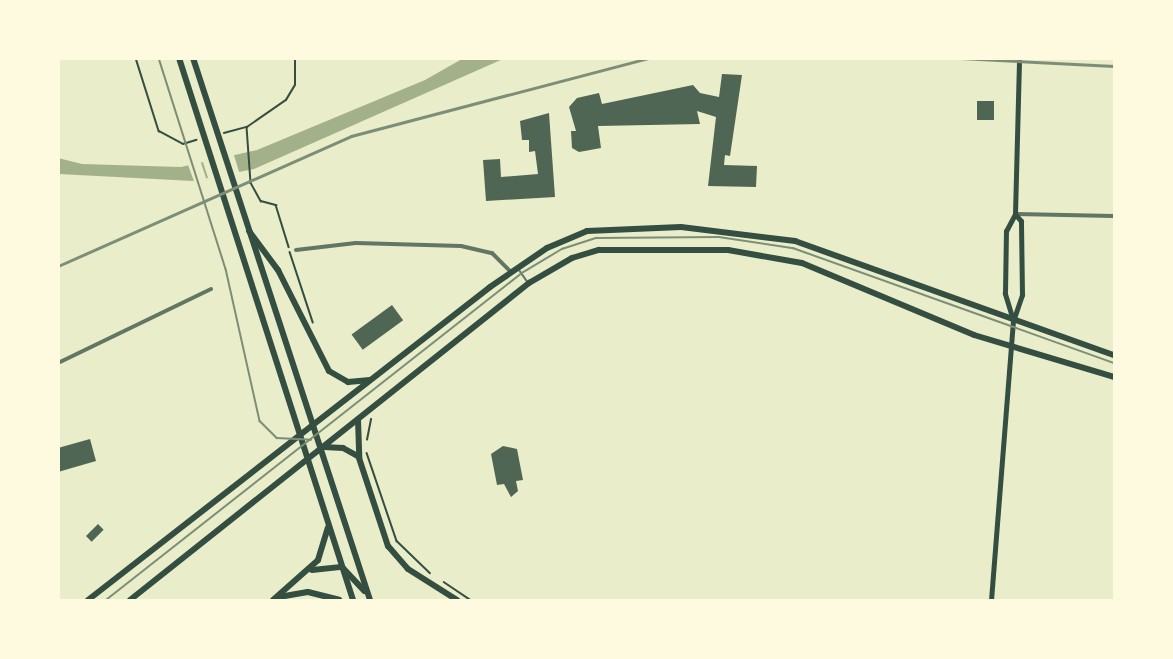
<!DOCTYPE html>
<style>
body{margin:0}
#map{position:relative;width:1173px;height:659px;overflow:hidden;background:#e9edc9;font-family:Poppins,sans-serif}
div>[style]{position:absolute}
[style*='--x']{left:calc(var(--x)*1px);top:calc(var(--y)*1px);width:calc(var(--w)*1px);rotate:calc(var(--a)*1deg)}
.water>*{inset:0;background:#a3b18a}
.pier>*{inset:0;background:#e9edc9}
.building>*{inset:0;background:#4f6655;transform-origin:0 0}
.path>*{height:1.5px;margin:-0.75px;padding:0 0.75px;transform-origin:0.75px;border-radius:0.75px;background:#344e41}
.service>*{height:1.5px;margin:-0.75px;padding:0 0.75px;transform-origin:0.75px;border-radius:0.75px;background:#617663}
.minor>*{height:4px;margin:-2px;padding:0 2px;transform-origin:2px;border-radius:2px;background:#617663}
.secondary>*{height:5px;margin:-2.5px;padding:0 2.5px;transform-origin:2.5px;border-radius:2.5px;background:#344e41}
.primary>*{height:6px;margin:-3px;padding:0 3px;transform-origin:3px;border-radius:3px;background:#344e41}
.tram>*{height:1.5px;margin:-0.75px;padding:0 0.75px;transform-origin:0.75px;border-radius:0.75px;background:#7c8e77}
.rail>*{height:3px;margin:-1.5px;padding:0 1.5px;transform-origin:1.5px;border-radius:1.5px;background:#7c8e77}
span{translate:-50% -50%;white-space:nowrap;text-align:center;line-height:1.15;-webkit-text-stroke:6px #fefae0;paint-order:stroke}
.frame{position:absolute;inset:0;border:60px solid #fefae0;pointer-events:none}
</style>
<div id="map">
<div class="water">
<i style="clip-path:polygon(462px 59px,503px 59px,254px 169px,193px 181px,59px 174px,58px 158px,82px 164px,181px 167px,257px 150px,425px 80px)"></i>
</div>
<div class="pier">
<i style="clip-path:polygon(233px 152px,240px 175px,209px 181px,202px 159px)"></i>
<i style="clip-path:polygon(200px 160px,207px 181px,195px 184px,187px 162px)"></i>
</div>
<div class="building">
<i style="clip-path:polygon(722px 74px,742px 75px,730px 156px,725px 155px,724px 165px,757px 166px,756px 187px,708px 186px,716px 117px,697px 111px,700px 124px,598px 126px,601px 148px,579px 152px,572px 148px,571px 131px,576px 131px,569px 107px,577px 98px,599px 93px,602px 104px,693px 85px,700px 93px,719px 97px)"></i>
<i style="left:977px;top:101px;width:17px;height:19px"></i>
<i style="clip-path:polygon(549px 113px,555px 197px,486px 201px,483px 160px,500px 159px,501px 177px,538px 174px,535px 151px,529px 152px,529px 140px,522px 140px,520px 121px)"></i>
<i style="left:392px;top:305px;width:19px;height:50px;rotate:54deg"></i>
<i style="clip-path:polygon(90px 439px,96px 461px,58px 472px,58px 448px)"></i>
<i style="clip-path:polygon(503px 446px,517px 449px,523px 480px,516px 481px,518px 491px,511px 497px,504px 484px,497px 485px,491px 454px)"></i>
<i style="left:98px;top:524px;width:8px;height:17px;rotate:45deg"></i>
</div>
<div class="path">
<i style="--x:136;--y:58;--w:77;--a:72.5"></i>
<i style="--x:159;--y:131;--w:27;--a:28"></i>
<i style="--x:183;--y:144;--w:14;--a:-17"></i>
<i style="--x:247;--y:127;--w:56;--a:85.9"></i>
<i style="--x:251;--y:183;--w:21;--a:61"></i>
<i style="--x:261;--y:201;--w:16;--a:15"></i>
<i style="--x:276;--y:205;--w:44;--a:72.8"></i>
<i style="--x:224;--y:133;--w:24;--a:-15"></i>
<i style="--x:247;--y:127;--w:47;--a:-34.7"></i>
<i style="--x:286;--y:100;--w:17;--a:-59"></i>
<i style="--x:295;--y:85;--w:27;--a:-90"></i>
<i style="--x:290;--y:252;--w:74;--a:71.8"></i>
<i style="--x:367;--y:440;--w:21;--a:-79"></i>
<i style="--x:367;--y:453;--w:93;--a:71.2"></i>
<i style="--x:397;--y:541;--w:46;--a:44.1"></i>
<i style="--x:444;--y:582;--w:32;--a:34"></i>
</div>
<div class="service">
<i style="--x:520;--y:271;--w:12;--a:55"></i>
</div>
<div class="minor">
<i style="--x:1016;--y:214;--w:98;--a:1.2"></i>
<i style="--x:296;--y:250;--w:60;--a:-6.7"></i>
<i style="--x:356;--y:243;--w:105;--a:1.6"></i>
<i style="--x:461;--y:246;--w:32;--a:13"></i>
<i style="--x:492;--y:253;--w:27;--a:45"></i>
<i style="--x:58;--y:363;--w:170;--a:-25.8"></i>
</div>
<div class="secondary">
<i style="--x:1013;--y:320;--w:28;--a:-107"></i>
<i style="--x:1005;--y:293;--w:62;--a:-89.1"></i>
<i style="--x:1006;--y:231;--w:19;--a:-62"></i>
<i style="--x:1015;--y:214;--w:156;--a:-88.5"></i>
<i style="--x:991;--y:600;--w:280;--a:-85.5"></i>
<i style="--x:1013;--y:321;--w:28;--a:-71"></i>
<i style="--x:1022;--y:295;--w:74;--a:-90.8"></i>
<i style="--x:1021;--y:221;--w:9;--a:-131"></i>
</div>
<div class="primary">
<i style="--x:179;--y:58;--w:569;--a:72.2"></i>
<i style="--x:193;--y:58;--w:570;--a:71.91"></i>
<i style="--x:249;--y:231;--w:49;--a:53.4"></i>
<i style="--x:278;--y:270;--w:113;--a:63.2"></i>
<i style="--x:329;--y:371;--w:22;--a:30"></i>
<i style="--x:348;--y:382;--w:22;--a:-5"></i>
<i style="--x:358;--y:420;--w:38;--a:88"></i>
<i style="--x:359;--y:458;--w:93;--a:71.8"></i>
<i style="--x:388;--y:546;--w:30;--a:49"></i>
<i style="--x:408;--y:569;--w:58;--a:32.3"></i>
<i style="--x:324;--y:447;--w:19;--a:3"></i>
<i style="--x:343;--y:448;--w:18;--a:29"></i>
<i style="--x:312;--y:570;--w:30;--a:-6"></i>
<i style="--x:342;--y:567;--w:33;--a:47"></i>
<i style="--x:279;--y:597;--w:29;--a:-10"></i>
<i style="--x:308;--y:592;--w:32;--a:14"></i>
<i style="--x:88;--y:600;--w:509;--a:-37.9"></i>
<i style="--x:490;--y:287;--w:69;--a:-34.4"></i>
<i style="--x:547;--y:248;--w:43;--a:-23"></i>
<i style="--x:587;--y:231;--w:94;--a:-2.4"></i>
<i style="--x:681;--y:227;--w:115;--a:7"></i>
<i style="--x:795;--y:241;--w:339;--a:19.7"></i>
<i style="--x:130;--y:600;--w:510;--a:-38.47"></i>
<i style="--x:529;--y:283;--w:50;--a:-30.2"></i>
<i style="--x:572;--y:258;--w:28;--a:-17"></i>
<i style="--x:599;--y:250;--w:129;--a:0"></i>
<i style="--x:728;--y:250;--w:75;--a:10"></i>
<i style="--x:802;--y:263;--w:186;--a:22.7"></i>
<i style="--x:974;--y:335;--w:146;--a:16.7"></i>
<i style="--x:273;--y:600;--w:60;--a:-41.6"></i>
<i style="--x:318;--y:560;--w:34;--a:-73"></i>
</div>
<div class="tram">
<i style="--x:159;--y:58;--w:221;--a:72.4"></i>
<i style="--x:226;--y:269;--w:156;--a:77.4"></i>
<i style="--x:260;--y:421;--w:24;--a:45"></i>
<i style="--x:277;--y:438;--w:34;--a:3"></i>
<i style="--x:106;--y:600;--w:529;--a:-38.17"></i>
<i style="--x:522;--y:273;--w:47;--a:-31"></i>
<i style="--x:562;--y:249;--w:36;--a:-18"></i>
<i style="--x:596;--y:238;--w:123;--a:-0.5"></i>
<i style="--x:719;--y:237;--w:75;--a:8.5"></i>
<i style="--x:793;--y:248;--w:341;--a:19.7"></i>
</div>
<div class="rail">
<i style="--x:960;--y:58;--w:154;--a:3"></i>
<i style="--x:58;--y:266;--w:321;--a:-23.9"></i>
<i style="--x:351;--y:136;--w:308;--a:-14.7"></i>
</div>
<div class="frame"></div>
</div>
